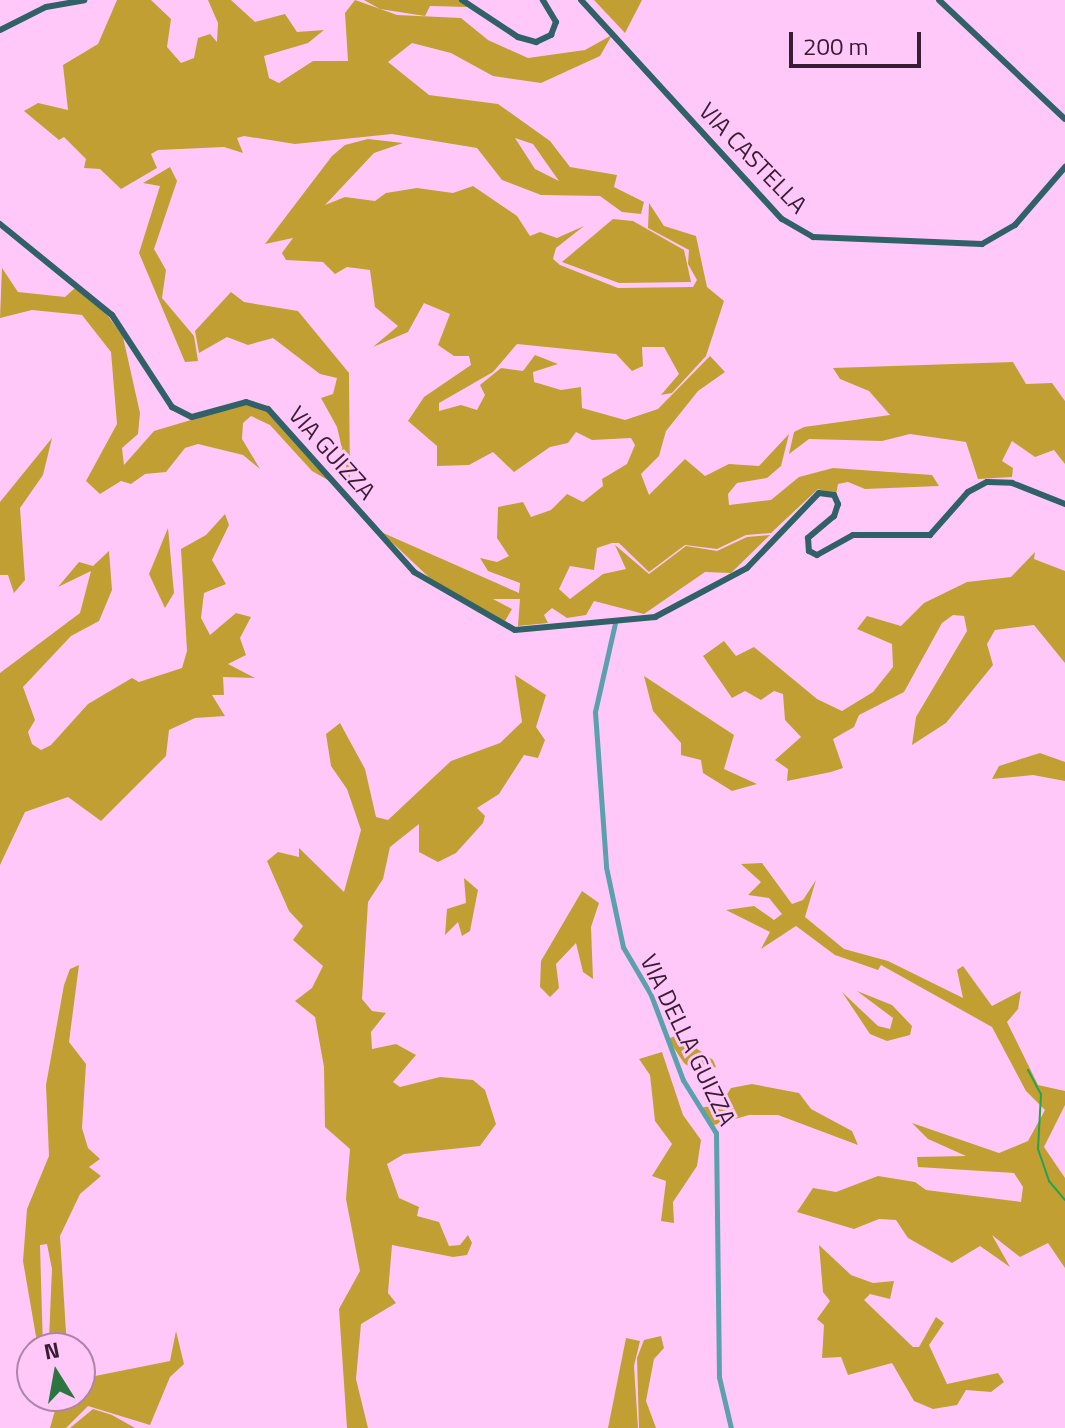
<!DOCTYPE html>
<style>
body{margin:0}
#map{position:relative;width:1065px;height:1428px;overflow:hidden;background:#ffc8f9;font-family:"Titillium Web",sans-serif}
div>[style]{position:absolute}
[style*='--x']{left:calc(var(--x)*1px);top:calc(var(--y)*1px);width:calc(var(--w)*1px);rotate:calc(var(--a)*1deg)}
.forest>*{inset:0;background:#c29f33}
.stream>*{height:2px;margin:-1px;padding:0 1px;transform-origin:1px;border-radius:1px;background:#25a351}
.minor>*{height:5px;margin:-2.5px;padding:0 2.5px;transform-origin:2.5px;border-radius:2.5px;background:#5ba0ac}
.major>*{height:6px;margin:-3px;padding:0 3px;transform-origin:3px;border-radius:3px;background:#306169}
span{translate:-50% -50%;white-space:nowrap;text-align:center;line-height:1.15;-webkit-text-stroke:6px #ffc8f9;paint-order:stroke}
.street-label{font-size:24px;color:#371d34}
.north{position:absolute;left:16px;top:1332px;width:80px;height:80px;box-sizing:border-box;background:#ffc8f9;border:2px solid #af84aa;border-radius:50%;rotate:349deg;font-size:22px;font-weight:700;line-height:32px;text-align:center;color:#371d34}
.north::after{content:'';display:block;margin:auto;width:28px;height:36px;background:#2c7440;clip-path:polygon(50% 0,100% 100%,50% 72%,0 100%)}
.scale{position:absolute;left:789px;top:32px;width:132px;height:36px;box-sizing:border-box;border:4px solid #371d34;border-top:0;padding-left:10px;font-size:24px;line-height:28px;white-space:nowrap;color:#371d34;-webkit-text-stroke:6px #ffc8f9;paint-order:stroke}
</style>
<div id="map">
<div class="forest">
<i style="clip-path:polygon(evenodd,117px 0,151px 0,171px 19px,167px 47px,181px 63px,194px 58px,198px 38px,210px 34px,217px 42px,218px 23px,208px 0,231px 0,255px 22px,285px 14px,297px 32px,324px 30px,308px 43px,264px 56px,269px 78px,279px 83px,313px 61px,348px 61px,345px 13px,355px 0,397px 15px,461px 18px,488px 40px,528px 58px,585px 50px,612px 35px,600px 56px,541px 83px,493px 76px,451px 53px,412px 43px,388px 62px,429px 95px,498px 104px,550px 141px,570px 167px,617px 175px,614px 187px,644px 202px,641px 214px,622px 212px,600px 196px,541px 195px,502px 180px,477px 148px,392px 134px,295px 144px,244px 136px,237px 138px,243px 153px,224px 147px,158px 150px,151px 154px,157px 168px,121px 189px,100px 169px,84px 168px,86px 159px,64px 137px,59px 140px,24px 111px,38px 103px,68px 110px,63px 65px,98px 44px,117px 0,515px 138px,533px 144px,559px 181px,535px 169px,515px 138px)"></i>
<i style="clip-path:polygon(364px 0,459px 0,469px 7px,430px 6px,425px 16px,380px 9px)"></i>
<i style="clip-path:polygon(594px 0,642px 0,625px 33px)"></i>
<i style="clip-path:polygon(368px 139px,403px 143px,374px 153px,325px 205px,345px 197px,375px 201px,386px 193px,417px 188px,453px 193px,473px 186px,517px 216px,530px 236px,540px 232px,557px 238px,584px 226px,556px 248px,553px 259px,560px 265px,618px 288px,693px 287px,697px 280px,688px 264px,689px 250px,648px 228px,649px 203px,664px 226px,696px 236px,707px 287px,724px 301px,706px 356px,672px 393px,661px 395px,679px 374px,664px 347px,642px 347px,643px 366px,632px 371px,616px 354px,517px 344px,493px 372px,439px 403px,439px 411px,461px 405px,477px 410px,485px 395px,480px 385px,501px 368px,523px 371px,535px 355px,558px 364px,533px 372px,534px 382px,561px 390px,581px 387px,582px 408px,625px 420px,658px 409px,710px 356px,725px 372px,698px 391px,666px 431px,659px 456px,641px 474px,649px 495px,685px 459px,705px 476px,729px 464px,759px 466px,789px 434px,781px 466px,767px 478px,737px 483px,728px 494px,729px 505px,771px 500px,799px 477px,833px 468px,932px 475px,939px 486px,865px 489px,848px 482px,838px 484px,836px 495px,818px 489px,771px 533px,746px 535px,717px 549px,685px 545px,649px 572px,619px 543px,612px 543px,597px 548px,594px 570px,570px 566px,559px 589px,570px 599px,603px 574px,626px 569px,615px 545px,649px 574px,686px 546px,717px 551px,747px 537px,770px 535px,731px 573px,705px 572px,644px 614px,594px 601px,586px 615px,567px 618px,552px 608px,544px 615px,548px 623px,518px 626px,520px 599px,493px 599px,512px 609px,505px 621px,434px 582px,381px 532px,519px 593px,520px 583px,488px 571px,480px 558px,497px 562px,509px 556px,497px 538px,498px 507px,523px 502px,531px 517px,551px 510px,567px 494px,583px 502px,603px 486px,602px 479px,627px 464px,635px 445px,631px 438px,592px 440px,576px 432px,568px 443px,550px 447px,514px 472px,493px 452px,469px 465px,437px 466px,437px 446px,408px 421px,424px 397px,471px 365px,469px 356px,454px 356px,438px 345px,450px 314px,424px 303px,408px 332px,373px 347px,398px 326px,375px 307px,370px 270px,347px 267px,335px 274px,323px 262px,286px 260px,282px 253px,293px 238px,265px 244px,332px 156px,345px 145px)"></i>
<i style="clip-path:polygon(170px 167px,177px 181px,154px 249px,166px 270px,162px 298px,194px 336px,198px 361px,185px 362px,139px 253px,160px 186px,143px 183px)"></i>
<i style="clip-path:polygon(613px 219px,633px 221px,684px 250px,691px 282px,619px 283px,562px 262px)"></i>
<i style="clip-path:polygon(2px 268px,18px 292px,65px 297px,75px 288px,101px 306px,123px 337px,140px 413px,138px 434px,122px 448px,124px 465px,154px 431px,248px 403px,265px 410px,333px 483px,312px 471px,270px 425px,251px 416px,243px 423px,242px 439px,260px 469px,243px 455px,198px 444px,185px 448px,166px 472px,145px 474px,131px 484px,121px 481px,100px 494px,86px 481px,117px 424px,111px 352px,82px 315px,32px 310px,0 318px)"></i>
<i style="clip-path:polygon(231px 292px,244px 302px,298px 311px,349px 373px,350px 483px,337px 427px,321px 398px,333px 394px,337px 378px,320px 374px,273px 338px,248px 345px,227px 337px,199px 353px,195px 331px)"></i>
<i style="clip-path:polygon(1013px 362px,1026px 384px,1052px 383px,1065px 401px,1065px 464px,1054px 450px,1035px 457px,1012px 441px,1002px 461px,1013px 468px,1012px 477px,978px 479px,966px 442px,910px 434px,882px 441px,809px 439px,789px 454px,794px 432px,804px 427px,890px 415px,869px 391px,840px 379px,833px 368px)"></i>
<i style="clip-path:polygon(52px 438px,43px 475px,20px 508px,25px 580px,14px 593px,8px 575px,0 575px,0 502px)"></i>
<i style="clip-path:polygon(225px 514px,229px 525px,212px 560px,226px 584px,204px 593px,201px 618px,210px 635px,236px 613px,251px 617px,240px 638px,246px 655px,228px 664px,255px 678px,223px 677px,224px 695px,212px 695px,225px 716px,195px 718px,169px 730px,166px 756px,101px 821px,68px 797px,25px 812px,0 865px,0 673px,80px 613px,91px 571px,58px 587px,79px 562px,93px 566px,109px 551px,112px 590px,99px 621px,71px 636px,23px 687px,35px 720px,28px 732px,32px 744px,41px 750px,51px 745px,88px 704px,132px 678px,139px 682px,182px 668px,187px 651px,181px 549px,206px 535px)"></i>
<i style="clip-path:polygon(168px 528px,174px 593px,165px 608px,149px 574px)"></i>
<i style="clip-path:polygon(1035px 552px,1034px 559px,1065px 571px,1065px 663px,1034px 625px,995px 630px,987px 644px,993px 665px,946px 723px,912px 745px,916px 717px,967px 631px,964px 616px,953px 615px,942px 623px,904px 692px,859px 715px,854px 727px,833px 739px,843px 768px,831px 772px,787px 781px,788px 769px,775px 760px,801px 737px,785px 720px,783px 694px,774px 691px,761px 700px,745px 691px,732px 698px,703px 656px,724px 641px,736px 656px,754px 647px,817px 699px,842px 711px,873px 692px,893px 667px,892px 644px,857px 629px,867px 616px,901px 626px,924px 603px,967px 582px,1011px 577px)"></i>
<i style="clip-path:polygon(515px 675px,546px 695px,536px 727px,545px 740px,538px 758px,524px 755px,499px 794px,477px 808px,485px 816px,483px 823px,456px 853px,438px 862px,419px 852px,419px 824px,390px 847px,383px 879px,368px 902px,362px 999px,372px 1011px,386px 1013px,371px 1032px,372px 1049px,396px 1044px,416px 1055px,393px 1082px,400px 1087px,440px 1077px,473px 1080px,485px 1090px,496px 1124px,480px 1146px,404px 1154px,387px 1164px,399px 1198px,419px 1207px,417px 1216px,439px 1222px,449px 1246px,460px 1245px,468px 1235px,472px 1243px,467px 1255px,453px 1257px,392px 1245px,388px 1293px,396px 1303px,361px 1324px,356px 1379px,368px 1428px,347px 1428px,339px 1309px,360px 1271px,346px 1199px,350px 1149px,325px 1127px,324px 1067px,315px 1017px,295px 1001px,312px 988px,323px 966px,293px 940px,303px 926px,289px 911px,267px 861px,278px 852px,299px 857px,299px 848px,344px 892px,361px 830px,347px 789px,331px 766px,326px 734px,340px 723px,365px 769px,376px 817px,388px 820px,451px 761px,500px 743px,522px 722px)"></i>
<i style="clip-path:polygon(644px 676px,734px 735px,724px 769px,757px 784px,732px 791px,703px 773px,701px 760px,681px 755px,681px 743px,653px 711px)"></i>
<i style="clip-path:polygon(1040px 753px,1065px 762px,1065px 781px,1033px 775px,992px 779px,999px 766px)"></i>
<i style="clip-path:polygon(762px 863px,792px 904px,803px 900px,816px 880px,805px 917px,844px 949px,888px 961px,963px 998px,957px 970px,963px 966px,992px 1006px,1021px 991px,1018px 1009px,1007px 1022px,1038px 1085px,1065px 1091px,1065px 1105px,1044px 1147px,1065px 1178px,1065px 1268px,1048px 1243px,1020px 1257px,992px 1235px,1010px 1267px,980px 1246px,952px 1263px,908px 1238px,896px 1220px,879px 1219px,854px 1229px,797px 1212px,813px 1188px,836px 1192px,878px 1176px,915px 1182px,926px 1190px,1021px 1202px,1023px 1187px,1014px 1173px,918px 1167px,917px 1157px,966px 1156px,928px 1139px,912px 1123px,999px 1153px,1028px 1141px,1045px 1110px,1026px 1091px,992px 1027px,881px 965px,878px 970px,835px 955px,796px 926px,761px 949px,770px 932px,726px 910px,754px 906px,774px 920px,782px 914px,769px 898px,748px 895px,761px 882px,741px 864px)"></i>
<i style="clip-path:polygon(464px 878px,478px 890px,470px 931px,462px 936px,458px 922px,445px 935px,447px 909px,466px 903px)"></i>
<i style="clip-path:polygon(582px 891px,599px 903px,591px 927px,593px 979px,583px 972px,576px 943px,556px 964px,559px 988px,550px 997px,540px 987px,541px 961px)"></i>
<i style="clip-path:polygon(79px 965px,69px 1042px,86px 1064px,82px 1128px,88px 1148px,100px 1159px,89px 1167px,101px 1176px,80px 1194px,60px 1236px,67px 1348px,53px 1348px,49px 1339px,52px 1269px,47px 1244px,40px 1245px,43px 1348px,38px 1348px,23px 1261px,27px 1209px,49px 1156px,46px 1085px,64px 985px,70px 969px)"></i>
<i style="clip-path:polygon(857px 991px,892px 1005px,912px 1026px,910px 1035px,887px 1041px,870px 1034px,842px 992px,878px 1026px,890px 1029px,893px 1018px)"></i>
<i style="clip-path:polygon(677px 1035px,713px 1060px,716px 1067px,697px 1072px,684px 1063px,668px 1039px)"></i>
<i style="clip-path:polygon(662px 1052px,683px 1115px,701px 1140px,697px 1166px,673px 1202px,674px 1223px,661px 1221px,666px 1181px,652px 1176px,672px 1144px,655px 1121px,650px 1075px,639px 1059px)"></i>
<i style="clip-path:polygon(752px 1084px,799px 1093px,811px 1109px,852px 1131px,858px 1145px,778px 1115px,749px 1115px,714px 1125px,700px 1108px,721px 1104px,731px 1088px)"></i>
<i style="clip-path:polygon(819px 1245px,851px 1275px,873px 1283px,894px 1281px,890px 1299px,870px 1294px,864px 1300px,913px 1347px,919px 1347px,936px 1317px,944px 1323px,929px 1345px,947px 1384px,998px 1373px,1004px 1382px,991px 1392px,966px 1390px,957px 1405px,933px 1409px,914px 1401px,892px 1363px,848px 1375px,841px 1357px,822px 1358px,824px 1325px,817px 1319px,830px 1301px,823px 1292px)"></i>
<i style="clip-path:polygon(176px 1331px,184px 1364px,170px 1377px,150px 1425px,88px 1406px,66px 1428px,50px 1428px,59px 1396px,80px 1396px,80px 1379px,170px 1361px)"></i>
<i style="clip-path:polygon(661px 1336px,664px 1348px,654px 1359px,646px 1401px,656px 1428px,639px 1428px,637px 1358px,644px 1340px)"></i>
<i style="clip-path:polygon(626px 1338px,640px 1341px,634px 1366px,638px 1428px,608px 1428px)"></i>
<i style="clip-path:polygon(93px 1409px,112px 1415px,135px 1428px,70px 1428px)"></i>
</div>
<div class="stream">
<i style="--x:1028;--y:1070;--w:27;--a:62"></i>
<i style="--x:1041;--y:1094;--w:55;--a:93.1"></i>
<i style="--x:1038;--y:1149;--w:34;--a:71"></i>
<i style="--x:1049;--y:1181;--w:25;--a:50"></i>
</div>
<div class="minor">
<i style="--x:615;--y:623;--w:91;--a:102.7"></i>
<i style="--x:595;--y:712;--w:155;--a:85.9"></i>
<i style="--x:606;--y:867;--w:82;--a:78"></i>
<i style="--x:623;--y:947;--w:56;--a:59.7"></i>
<i style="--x:651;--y:995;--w:91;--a:69.4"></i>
<i style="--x:683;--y:1080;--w:62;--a:58.1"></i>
<i style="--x:716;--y:1133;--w:244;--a:89.3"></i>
<i style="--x:719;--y:1377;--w:52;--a:76.8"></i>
</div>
<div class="major">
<i style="--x:462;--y:0;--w:67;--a:33.5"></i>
<i style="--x:518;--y:37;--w:19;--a:16"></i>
<i style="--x:536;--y:42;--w:17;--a:-25"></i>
<i style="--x:551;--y:35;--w:14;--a:-69"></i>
<i style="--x:556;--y:22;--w:26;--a:-121"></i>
<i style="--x:581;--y:0;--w:297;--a:47.5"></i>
<i style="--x:782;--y:219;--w:36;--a:30"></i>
<i style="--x:813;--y:237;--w:169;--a:2.4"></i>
<i style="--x:982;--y:244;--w:38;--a:-30"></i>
<i style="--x:1015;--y:225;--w:77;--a:-49.2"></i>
<i style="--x:939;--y:0;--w:173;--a:43.4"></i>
<i style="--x:0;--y:30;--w:51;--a:-26.6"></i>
<i style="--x:46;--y:7;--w:39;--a:-10"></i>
<i style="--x:0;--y:224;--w:144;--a:39.1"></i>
<i style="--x:112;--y:315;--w:110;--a:56.9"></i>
<i style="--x:172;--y:407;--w:22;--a:27"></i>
<i style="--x:192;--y:417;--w:56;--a:-15.5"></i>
<i style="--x:246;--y:402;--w:23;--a:18"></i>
<i style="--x:268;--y:409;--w:219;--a:48.1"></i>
<i style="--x:414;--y:572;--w:116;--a:29.9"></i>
<i style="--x:515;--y:630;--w:141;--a:-5.3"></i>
<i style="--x:655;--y:617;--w:104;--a:-28"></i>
<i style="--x:747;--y:568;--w:104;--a:-46.2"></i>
<i style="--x:819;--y:493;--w:15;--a:8"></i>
<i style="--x:834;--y:495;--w:10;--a:66"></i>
<i style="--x:838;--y:504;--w:13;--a:108"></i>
<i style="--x:834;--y:516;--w:34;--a:140"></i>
<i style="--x:808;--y:538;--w:13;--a:86"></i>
<i style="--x:809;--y:551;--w:9;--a:27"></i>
<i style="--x:817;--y:555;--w:41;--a:-29.1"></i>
<i style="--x:853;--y:535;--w:77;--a:0"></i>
<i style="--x:930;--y:535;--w:57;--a:-48.5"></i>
<i style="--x:968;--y:492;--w:21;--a:-28"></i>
<i style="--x:987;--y:482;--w:25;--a:2"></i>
<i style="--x:1012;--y:483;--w:57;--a:21.6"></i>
</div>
<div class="street-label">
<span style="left:753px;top:158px;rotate:46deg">VIA CASTELLA</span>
<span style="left:332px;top:453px;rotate:48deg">VIA GUIZZA</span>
<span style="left:688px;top:1040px;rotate:64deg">VIA DELLA GUIZZA</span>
</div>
<div class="north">N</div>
<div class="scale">200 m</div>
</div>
